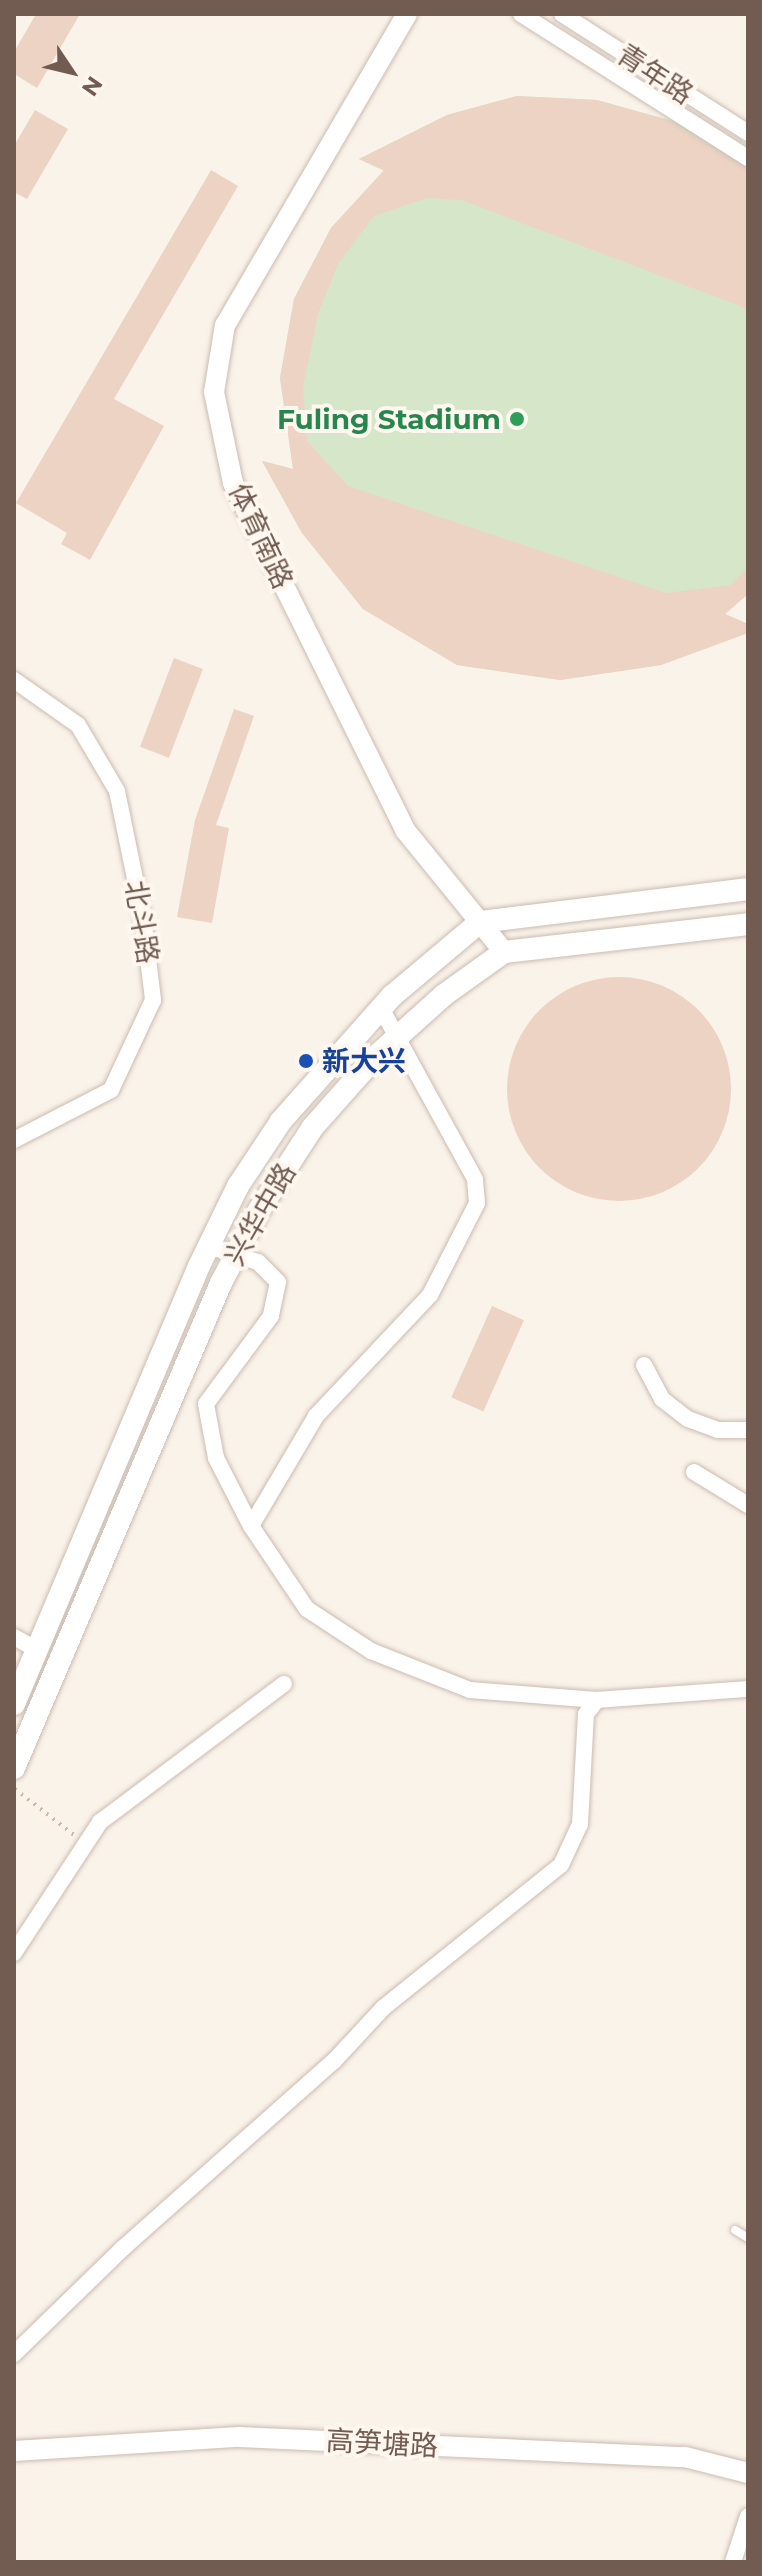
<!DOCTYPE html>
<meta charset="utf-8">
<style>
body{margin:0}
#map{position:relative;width:762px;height:2576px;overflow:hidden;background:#faf3ea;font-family:Montserrat,"Noto Sans SC",sans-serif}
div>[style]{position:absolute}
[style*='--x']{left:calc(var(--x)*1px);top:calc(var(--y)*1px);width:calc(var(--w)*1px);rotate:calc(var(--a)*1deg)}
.green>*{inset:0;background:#d6e6c9}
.building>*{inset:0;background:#ecd3c4;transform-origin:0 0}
.round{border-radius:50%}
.path>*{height:4px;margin-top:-2px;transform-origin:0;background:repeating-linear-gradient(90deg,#d1b6a7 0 2px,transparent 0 8px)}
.roads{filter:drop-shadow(0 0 2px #cbbbb0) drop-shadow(0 0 2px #cbbbb0)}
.service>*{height:8px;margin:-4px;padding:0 4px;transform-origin:4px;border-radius:4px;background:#fff}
.minor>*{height:16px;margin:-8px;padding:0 8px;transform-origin:8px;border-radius:8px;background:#fff}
.tertiary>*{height:20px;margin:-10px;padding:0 10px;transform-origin:10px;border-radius:10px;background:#fff}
.secondary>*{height:22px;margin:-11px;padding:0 11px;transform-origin:11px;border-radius:11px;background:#fff}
.dots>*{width:22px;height:22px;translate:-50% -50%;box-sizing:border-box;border:4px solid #fdf7f0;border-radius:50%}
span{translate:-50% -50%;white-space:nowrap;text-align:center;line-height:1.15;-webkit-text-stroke:8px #fdf7f0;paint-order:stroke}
.street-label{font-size:28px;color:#725b50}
.leisure-label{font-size:28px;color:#27864d;font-weight:700}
.right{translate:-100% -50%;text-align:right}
.transit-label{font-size:28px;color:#164399;font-weight:700}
.left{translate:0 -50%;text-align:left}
.frame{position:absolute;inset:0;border:16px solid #725b50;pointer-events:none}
.north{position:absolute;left:32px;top:32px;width:80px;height:80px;-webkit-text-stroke:6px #fdf7f0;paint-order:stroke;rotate:125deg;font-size:22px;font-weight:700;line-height:32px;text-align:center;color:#725b50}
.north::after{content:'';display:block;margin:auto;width:28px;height:36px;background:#725b50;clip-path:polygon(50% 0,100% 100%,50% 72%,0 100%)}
</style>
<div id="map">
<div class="green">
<i style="clip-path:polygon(517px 96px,597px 100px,684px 124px,748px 167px,748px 594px,725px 614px,748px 624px,748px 633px,661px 665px,560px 680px,457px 665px,363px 609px,302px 533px,262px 461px,293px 469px,280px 378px,294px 299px,331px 228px,384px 171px,359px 159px,447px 115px)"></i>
</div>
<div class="building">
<i style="clip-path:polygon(36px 14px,80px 14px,37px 88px,14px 74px,14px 52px)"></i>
<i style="clip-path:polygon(516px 96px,597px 100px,667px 120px,748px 169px,748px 309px,461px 200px,427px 198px,374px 216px,338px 264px,318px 314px,303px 387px,307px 441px,348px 486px,666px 593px,731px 585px,748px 567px,748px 594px,725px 614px,748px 624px,748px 633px,661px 665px,560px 680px,457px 665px,363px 609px,302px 533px,262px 461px,293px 469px,280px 378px,294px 299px,331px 228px,384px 170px,359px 159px,447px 115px)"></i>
<i style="clip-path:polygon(35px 110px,68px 129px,27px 199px,14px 192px,14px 146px)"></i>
<i style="clip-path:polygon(211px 170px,238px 186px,114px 399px,164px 426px,90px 560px,61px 544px,67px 533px,16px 503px)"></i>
<i style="left:174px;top:658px;width:31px;height:95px;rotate:21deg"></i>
<i style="clip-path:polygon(234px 709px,254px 716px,216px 825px,229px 828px,212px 923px,177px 917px,195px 820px)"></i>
<i class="round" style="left:507px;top:977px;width:224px;height:224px"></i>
<i style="left:492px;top:1306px;width:35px;height:100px;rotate:24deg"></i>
</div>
<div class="path">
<i style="--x:15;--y:1789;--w:75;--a:37.9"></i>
</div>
<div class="roads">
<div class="service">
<i style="--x:735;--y:2230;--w:15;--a:32"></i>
</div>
<div class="minor">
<i style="--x:521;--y:14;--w:269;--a:32.4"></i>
<i style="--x:562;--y:14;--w:221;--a:32.6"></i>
<i style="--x:14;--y:680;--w:78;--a:35.1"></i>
<i style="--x:78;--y:725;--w:77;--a:59.4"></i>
<i style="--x:117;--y:791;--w:130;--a:78.4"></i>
<i style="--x:143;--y:918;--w:83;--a:83"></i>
<i style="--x:153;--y:1000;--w:99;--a:115"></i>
<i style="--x:111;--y:1090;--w:109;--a:152.7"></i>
<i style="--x:208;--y:1246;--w:52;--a:17.7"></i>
<i style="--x:258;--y:1262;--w:28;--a:45"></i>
<i style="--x:278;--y:1282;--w:35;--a:102"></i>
<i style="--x:271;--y:1316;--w:109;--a:126.5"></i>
<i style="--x:206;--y:1404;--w:55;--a:79.5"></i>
<i style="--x:216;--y:1458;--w:76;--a:62.8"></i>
<i style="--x:251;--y:1526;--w:100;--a:56"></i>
<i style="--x:307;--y:1609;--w:77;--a:33.3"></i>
<i style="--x:371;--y:1651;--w:106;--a:21.5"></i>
<i style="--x:470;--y:1690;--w:127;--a:4.5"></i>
<i style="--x:644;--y:1365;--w:38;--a:62"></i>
<i style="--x:662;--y:1399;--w:33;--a:38"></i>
<i style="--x:688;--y:1419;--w:32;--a:20"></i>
<i style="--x:718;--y:1430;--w:30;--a:0"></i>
<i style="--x:694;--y:1472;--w:63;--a:31.4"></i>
<i style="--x:251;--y:1526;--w:128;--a:-59.4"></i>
<i style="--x:316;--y:1416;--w:166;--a:-46.7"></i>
<i style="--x:430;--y:1295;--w:103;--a:-62.9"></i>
<i style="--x:477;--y:1203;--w:24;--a:-95"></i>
<i style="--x:475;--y:1179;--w:195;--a:-118.8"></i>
<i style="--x:14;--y:1637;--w:26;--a:29"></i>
<i style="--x:14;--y:1953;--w:157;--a:-56.7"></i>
<i style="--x:100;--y:1822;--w:230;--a:-36.9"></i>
<i style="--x:14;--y:2354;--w:151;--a:-44.2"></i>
<i style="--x:122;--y:2249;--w:283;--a:-41.6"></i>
<i style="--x:334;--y:2061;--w:72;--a:-47.2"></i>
<i style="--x:383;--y:2008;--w:228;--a:-38.8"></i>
<i style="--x:561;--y:1865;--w:45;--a:-65.1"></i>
<i style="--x:580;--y:1824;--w:110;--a:-86.9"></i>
<i style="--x:586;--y:1714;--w:18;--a:-52"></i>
<i style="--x:597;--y:1700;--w:151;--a:-4.2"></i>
<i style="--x:733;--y:2562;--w:48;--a:-71.9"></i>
</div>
<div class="tertiary">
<i style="--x:407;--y:14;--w:360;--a:120.3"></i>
<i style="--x:225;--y:325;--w:68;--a:99.3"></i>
<i style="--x:214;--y:392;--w:93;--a:78.2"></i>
<i style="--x:233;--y:483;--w:387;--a:63.6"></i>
<i style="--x:405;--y:830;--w:157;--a:50.9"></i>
<i style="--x:14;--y:2451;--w:225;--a:-3.6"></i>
<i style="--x:239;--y:2437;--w:446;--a:2.6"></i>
<i style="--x:685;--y:2457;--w:65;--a:14.3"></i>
</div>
<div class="secondary">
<i style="--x:14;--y:1704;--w:475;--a:-67.1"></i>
<i style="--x:199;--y:1266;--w:89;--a:-64"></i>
<i style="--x:238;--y:1186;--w:78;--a:-56.5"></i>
<i style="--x:281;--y:1121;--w:167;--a:-48.4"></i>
<i style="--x:392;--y:996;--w:115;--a:-40.1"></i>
<i style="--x:480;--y:922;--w:270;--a:-7"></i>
<i style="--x:14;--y:1768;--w:527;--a:-66.89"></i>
<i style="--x:221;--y:1283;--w:82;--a:-62.5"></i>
<i style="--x:259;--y:1210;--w:99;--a:-57"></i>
<i style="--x:313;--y:1127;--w:92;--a:-48.5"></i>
<i style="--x:374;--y:1058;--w:94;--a:-42"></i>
<i style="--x:444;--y:995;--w:74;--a:-35.6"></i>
<i style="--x:504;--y:952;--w:246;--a:-6.5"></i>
</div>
</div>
<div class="dots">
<i style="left:517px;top:419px;background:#2e9e5b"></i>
<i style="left:306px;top:1061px;background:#1a4fb4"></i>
</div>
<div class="street-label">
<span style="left:655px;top:74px;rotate:33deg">青年路</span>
<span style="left:261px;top:536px;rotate:65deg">体育南路</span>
<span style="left:142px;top:922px;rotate:81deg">北斗路</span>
<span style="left:260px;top:1214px;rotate:-60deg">兴华中路</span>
<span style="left:382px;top:2443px;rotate:3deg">高笋塘路</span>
</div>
<div class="leisure-label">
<span class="right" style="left:501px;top:419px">Fuling Stadium</span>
</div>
<div class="transit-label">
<span class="left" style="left:322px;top:1061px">新大兴</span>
</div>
<div class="frame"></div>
<div class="north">N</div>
</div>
